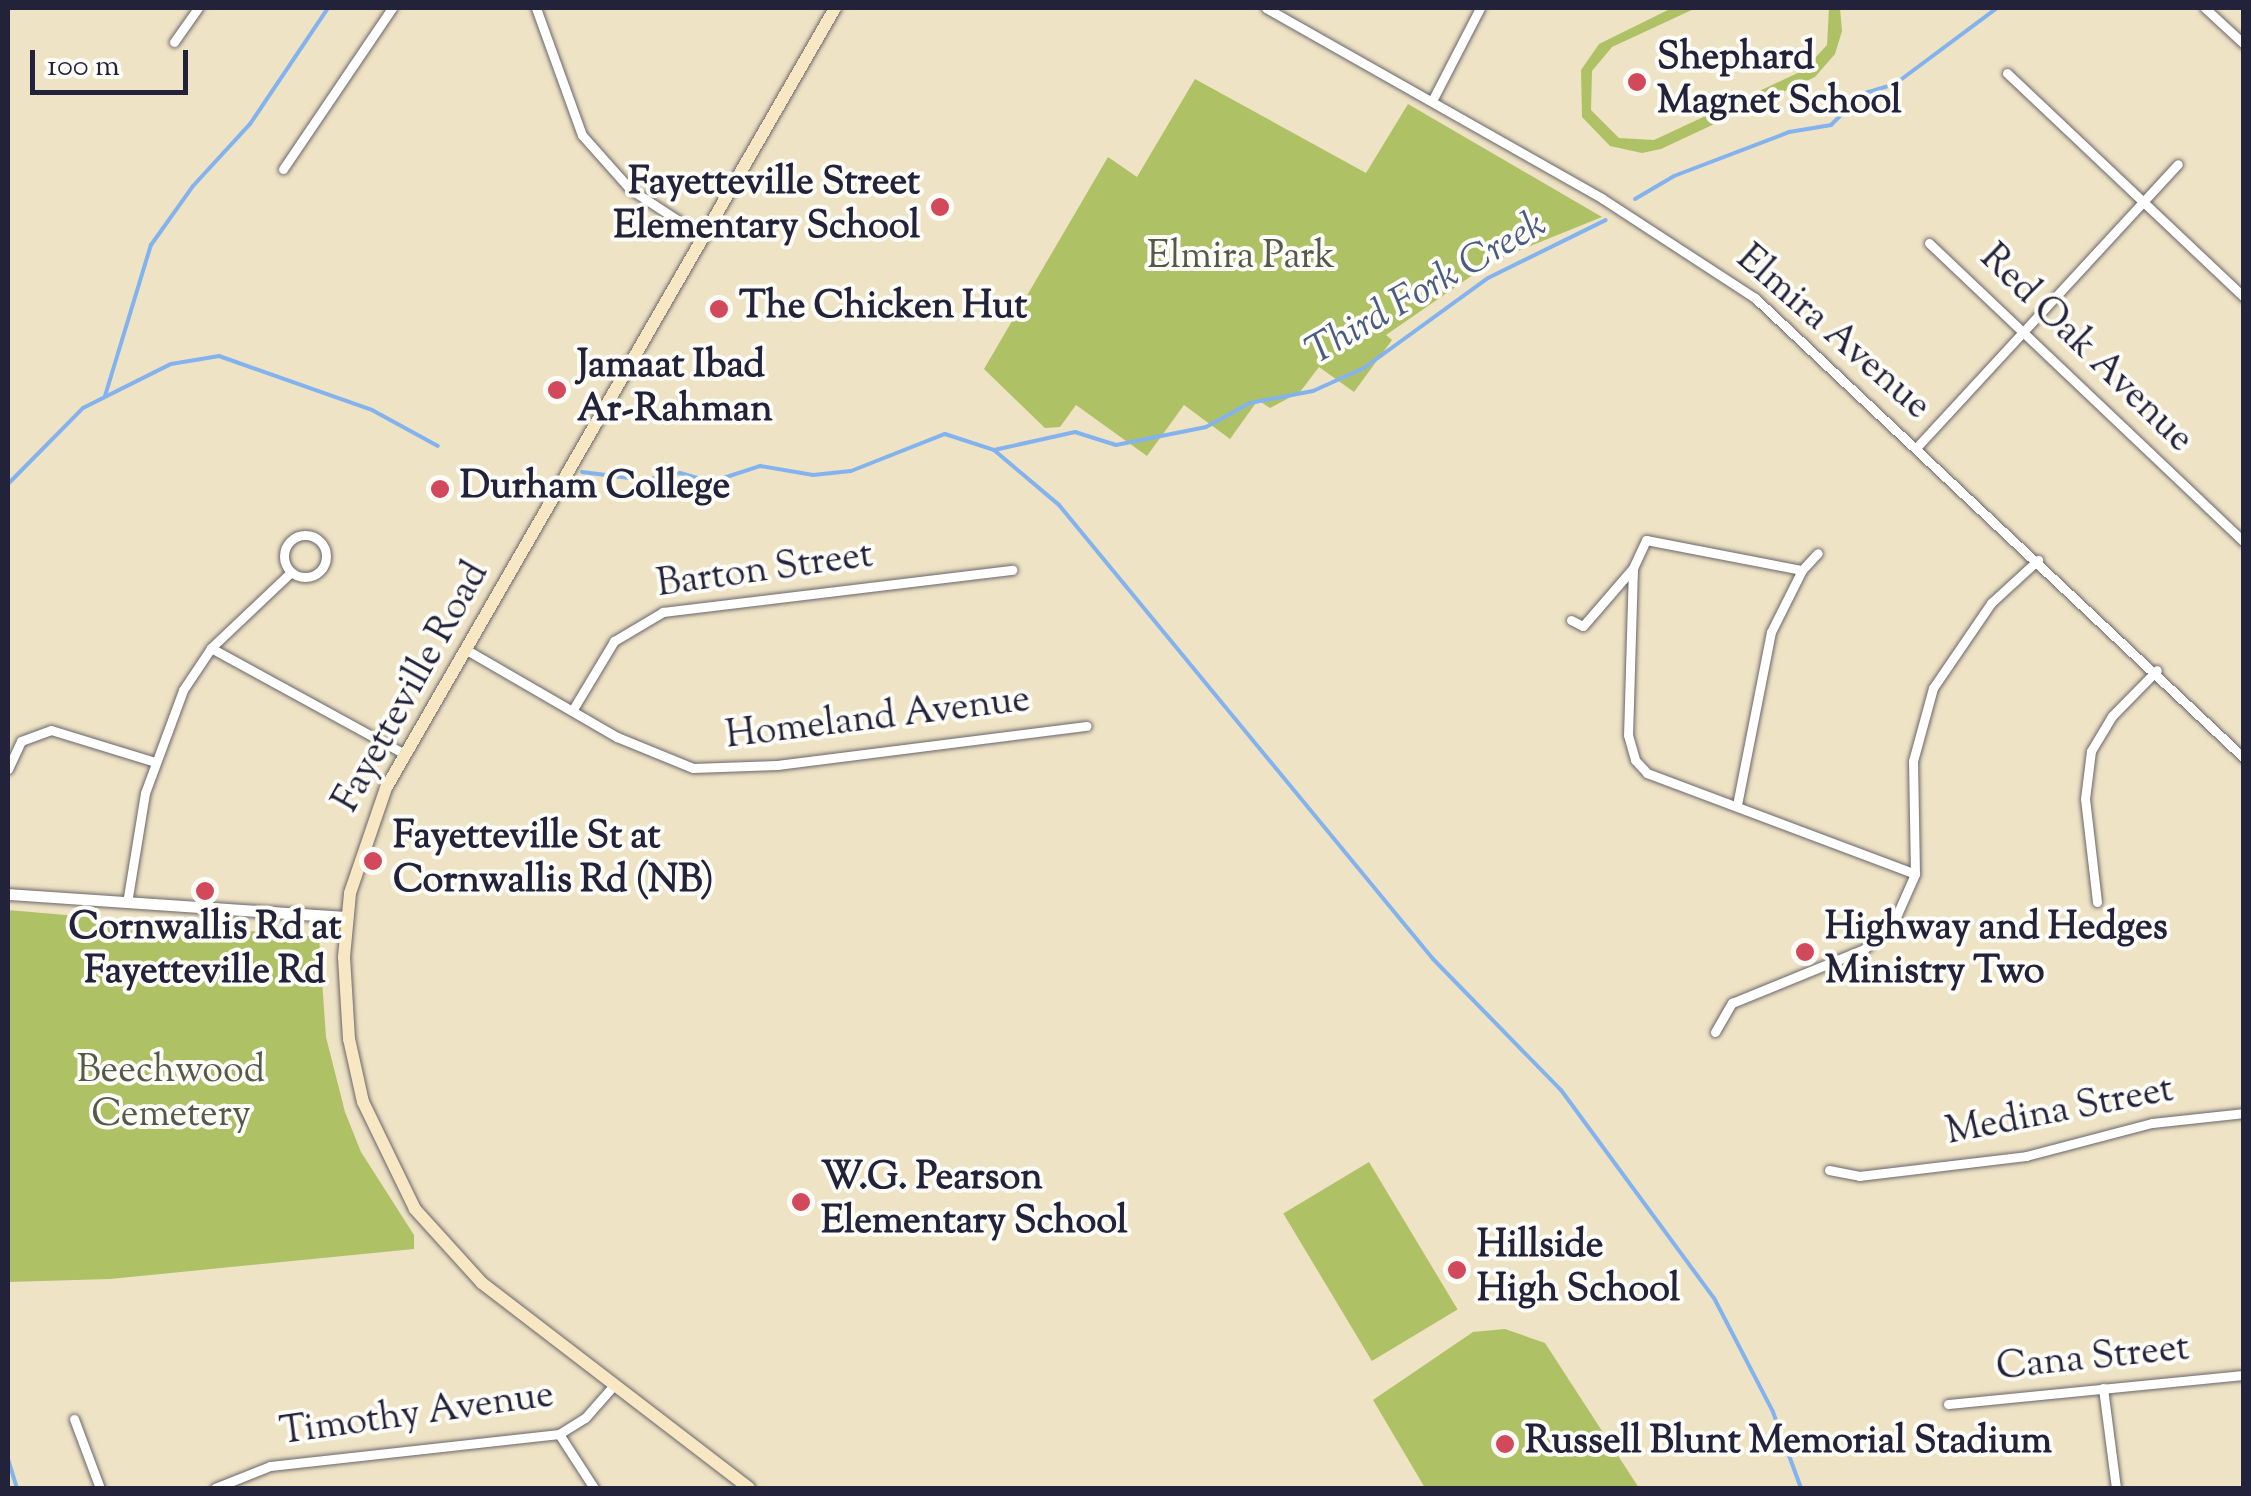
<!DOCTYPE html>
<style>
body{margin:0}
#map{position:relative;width:2251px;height:1496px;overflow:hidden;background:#efe3c5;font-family:"Sorts Mill Goudy",serif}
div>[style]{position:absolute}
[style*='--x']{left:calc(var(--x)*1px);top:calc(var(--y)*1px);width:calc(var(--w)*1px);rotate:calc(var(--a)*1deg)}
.green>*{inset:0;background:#afc165;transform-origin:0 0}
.stream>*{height:4px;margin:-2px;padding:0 2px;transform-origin:2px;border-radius:2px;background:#83b3ee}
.roads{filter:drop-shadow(0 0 2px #6a666b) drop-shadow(0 0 2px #6a666b)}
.minor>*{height:9px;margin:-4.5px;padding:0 4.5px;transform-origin:4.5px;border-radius:4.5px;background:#fff}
.minor>.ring{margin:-4.5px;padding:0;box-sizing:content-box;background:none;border:9px solid #fff;border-radius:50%}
.tertiary>*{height:11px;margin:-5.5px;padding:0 5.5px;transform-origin:5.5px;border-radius:5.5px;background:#fff}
.secondary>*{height:12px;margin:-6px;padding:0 6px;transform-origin:6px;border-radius:6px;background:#f7e8c3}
.dots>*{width:28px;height:28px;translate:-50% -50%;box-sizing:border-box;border:5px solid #fdfcf7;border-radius:50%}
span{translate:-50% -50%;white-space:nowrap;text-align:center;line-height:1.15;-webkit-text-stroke:8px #fdfcf7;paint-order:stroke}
.poi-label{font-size:38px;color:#22223b;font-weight:700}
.left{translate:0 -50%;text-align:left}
.right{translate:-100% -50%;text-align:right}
.park-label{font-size:38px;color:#535a4a}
.street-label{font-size:38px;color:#22223b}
.water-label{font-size:40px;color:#495c83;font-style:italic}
.frame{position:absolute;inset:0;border:10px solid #22223b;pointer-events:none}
.scale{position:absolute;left:30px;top:50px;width:158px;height:45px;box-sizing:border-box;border:5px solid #22223b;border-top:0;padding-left:12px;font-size:30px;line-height:35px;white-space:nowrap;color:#22223b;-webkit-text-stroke:8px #fdfcf7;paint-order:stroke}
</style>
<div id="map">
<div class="green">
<i style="clip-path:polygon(1672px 8px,1696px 8px,1612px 47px,1592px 71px,1591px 110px,1619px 138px,1654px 140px,1804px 70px,1827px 45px,1829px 8px,1840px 8px,1842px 31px,1835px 54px,1815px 77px,1661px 149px,1642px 153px,1610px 146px,1582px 117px,1581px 70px,1599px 44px)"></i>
<i style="clip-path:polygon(1195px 79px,1366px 173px,1408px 104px,1602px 217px,1493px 261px,1386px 335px,1392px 340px,1354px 392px,1319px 367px,1300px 392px,1270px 408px,1258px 400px,1230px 439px,1184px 405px,1147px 456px,1076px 405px,1060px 427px,1045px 428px,984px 369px,1108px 157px,1137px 177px)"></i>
<i style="clip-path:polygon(8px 910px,319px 937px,326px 1037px,345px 1112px,361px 1152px,414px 1235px,414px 1249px,110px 1279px,8px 1282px)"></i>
<i style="left:1369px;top:1162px;width:172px;height:100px;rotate:59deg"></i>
<i style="clip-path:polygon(1505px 1329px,1545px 1343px,1639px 1488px,1425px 1488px,1373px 1400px,1473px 1332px)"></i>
</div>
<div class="stream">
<i style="--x:1635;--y:199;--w:45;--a:-30.5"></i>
<i style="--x:1674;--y:176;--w:123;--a:-20.9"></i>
<i style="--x:1789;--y:132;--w:43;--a:-9.5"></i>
<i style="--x:1831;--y:125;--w:44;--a:-45"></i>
<i style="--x:1862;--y:94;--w:34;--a:-17"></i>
<i style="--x:1895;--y:84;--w:127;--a:-36.7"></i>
<i style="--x:105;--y:396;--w:158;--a:-73.1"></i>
<i style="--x:151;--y:245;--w:72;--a:-54.6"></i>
<i style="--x:193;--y:186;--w:84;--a:-47.4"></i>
<i style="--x:250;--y:124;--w:140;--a:-56.1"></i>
<i style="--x:994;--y:450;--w:85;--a:40.2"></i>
<i style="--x:1059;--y:505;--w:588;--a:50.52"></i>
<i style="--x:1433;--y:959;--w:183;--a:45.7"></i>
<i style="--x:1561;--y:1090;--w:258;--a:53.7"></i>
<i style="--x:1714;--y:1298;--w:128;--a:62.6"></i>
<i style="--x:1773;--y:1412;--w:81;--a:69.8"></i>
<i style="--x:582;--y:472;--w:64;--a:7.2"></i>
<i style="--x:645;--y:480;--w:36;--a:-11"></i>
<i style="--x:680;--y:473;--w:32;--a:16"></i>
<i style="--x:711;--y:482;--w:52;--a:-18.1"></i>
<i style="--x:760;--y:466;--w:54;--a:9.6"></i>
<i style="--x:813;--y:475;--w:38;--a:-6"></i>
<i style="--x:851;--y:471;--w:101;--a:-21.5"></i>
<i style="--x:945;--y:434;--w:52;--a:18.1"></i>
<i style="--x:994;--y:450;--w:83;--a:-12.5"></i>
<i style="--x:1075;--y:432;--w:43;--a:17.6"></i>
<i style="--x:1116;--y:445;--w:92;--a:-11.3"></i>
<i style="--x:1206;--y:427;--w:50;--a:-28.6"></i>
<i style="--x:1250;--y:403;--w:64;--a:-10.8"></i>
<i style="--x:1313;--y:391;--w:56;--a:-24.3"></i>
<i style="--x:1364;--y:368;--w:153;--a:-36"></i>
<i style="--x:1488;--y:278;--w:131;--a:-26.2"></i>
<i style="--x:8;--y:484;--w:107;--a:-45.4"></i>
<i style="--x:83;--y:408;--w:98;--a:-26.6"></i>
<i style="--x:171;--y:364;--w:49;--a:-9.5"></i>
<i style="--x:219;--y:356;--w:162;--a:19.4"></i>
<i style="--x:372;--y:410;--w:75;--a:28.6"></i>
<i style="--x:8;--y:1459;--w:30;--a:73"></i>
</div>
<div class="roads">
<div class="minor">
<i style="--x:536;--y:8;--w:135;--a:70.1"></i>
<i style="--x:582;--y:135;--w:72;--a:48.4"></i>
<i style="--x:630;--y:189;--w:86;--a:33.1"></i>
<i style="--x:1266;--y:8;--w:387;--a:29.5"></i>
<i style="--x:1603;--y:199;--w:181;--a:33.1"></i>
<i style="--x:1755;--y:298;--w:671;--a:43.25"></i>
<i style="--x:2205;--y:8;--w:53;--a:42.7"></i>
<i style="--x:174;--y:42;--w:42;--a:-54.8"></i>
<i style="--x:2007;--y:73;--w:326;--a:43.4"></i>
<i style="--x:1432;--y:101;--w:105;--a:-62.7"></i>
<i style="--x:283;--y:169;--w:194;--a:-55.9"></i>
<i style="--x:1929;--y:243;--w:434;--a:43.5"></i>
<i style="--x:1916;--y:448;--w:386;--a:-47.3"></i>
<i class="ring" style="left:284px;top:535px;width:33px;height:33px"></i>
<i style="--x:1633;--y:568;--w:31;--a:-65"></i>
<i style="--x:1646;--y:540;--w:159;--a:10.9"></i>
<i style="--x:1571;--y:620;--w:13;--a:27"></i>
<i style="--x:1583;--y:626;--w:77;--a:-49.2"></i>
<i style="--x:1633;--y:568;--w:167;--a:91.7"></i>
<i style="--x:1628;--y:735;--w:26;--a:74"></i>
<i style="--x:1635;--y:760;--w:18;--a:47"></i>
<i style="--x:1647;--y:773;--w:286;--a:20.6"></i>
<i style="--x:211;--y:648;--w:221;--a:28.7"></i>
<i style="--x:465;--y:649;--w:176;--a:30.1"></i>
<i style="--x:617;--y:737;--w:82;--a:22.2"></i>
<i style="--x:693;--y:768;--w:84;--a:-2"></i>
<i style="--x:777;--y:765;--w:312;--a:-7.2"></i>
<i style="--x:572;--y:711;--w:82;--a:-59"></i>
<i style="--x:614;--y:641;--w:57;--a:-30.6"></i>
<i style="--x:663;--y:612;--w:352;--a:-6.9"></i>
<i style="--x:8;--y:769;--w:31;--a:-65"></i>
<i style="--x:21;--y:741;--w:32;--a:-20"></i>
<i style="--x:51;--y:730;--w:109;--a:17.1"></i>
<i style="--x:1737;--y:805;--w:176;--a:-78.9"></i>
<i style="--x:1771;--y:632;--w:69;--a:-63.4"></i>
<i style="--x:1802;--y:570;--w:23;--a:-47"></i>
<i style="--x:2097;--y:902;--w:104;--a:-96.6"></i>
<i style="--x:2085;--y:799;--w:48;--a:-82.9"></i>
<i style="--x:2091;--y:751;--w:41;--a:-59"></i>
<i style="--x:2112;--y:716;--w:64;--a:-45.6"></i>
<i style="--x:127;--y:903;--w:111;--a:-80.7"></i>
<i style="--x:145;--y:793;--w:110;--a:-69.7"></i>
<i style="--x:183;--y:690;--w:50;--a:-56.3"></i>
<i style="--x:211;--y:648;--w:110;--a:-43.5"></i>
<i style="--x:1715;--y:1032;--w:34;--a:-60"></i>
<i style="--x:1732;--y:1003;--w:143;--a:-22.2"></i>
<i style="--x:1864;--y:949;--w:36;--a:-39"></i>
<i style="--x:1892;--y:926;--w:57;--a:-66.1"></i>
<i style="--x:1915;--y:874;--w:113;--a:-91"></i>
<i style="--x:1913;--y:761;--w:76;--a:-74.7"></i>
<i style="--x:1933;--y:688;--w:103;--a:-55.7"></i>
<i style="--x:1991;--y:603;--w:64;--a:-42.5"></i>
<i style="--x:1829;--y:1170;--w:31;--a:11"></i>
<i style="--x:1859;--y:1176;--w:168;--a:-6.8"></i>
<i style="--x:2026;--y:1156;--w:130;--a:-14.7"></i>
<i style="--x:2152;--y:1123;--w:93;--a:-6.2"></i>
<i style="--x:2103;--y:1388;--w:101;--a:82.6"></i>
<i style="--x:1948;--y:1404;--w:297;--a:-5.6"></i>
<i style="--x:74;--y:1419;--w:74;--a:69.4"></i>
<i style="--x:559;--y:1434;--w:64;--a:57.1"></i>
<i style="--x:215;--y:1488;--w:59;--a:-21.8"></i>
<i style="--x:270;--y:1466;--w:291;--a:-6.3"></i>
<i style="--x:559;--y:1434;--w:31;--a:-32"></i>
<i style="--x:585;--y:1418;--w:44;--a:-48.7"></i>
</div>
<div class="tertiary">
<i style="--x:8;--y:894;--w:340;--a:3.9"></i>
</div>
<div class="secondary">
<i style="--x:749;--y:1488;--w:337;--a:-142.5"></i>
<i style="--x:482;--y:1283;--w:100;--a:-132.2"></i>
<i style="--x:415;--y:1209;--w:119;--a:-115.9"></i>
<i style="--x:363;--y:1102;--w:65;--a:-102.5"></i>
<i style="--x:349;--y:1039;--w:82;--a:-93.5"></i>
<i style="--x:344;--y:957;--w:64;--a:-84.6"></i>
<i style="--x:350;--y:893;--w:111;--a:-71.1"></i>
<i style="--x:386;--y:788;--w:900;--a:-60.07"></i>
</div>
</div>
<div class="dots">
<i style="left:1637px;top:82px;background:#d1495b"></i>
<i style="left:940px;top:207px;background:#d1495b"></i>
<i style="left:719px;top:309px;background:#d1495b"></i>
<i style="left:557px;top:390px;background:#d1495b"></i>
<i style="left:440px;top:489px;background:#d1495b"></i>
<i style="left:373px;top:861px;background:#d1495b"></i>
<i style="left:205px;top:891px;background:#d1495b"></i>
<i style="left:1805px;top:952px;background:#d1495b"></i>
<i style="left:801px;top:1202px;background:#d1495b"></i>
<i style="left:1457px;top:1270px;background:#d1495b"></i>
<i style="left:1505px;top:1444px;background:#d1495b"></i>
</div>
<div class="poi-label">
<span class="left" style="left:1657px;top:82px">Shephard<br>Magnet School</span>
<span class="right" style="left:920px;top:207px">Fayetteville Street<br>Elementary School</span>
<span class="left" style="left:739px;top:309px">The Chicken Hut</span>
<span class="left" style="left:577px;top:390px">Jamaat Ibad<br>Ar-Rahman</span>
<span class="left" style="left:460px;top:489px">Durham College</span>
<span class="left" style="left:393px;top:861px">Fayetteville St at<br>Cornwallis Rd (NB)</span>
<span style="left:205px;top:952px">Cornwallis Rd at<br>Fayetteville Rd</span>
<span class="left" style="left:1825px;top:952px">Highway and Hedges<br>Ministry Two</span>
<span class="left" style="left:821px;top:1202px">W.G. Pearson<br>Elementary School</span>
<span class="left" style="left:1477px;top:1270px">Hillside<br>High School</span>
<span class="left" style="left:1525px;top:1444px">Russell Blunt Memorial Stadium</span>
</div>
<div class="park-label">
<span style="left:1241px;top:259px">Elmira Park</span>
<span style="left:171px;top:1095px">Beechwood<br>Cemetery</span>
</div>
<div class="street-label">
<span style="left:1832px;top:334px;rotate:41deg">Elmira Avenue</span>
<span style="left:2085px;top:350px;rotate:44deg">Red Oak Avenue</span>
<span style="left:765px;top:572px;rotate:-8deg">Barton Street</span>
<span style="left:413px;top:688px;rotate:-61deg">Fayetteville Road</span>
<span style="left:878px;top:720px;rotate:-7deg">Homeland Avenue</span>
<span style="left:2060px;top:1113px;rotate:-11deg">Medina Street</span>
<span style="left:2093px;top:1360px;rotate:-6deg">Cana Street</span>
<span style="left:417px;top:1416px;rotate:-8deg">Timothy Avenue</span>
</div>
<div class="water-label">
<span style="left:1427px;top:290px;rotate:-30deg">Third Fork Creek</span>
</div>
<div class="frame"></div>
<div class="scale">100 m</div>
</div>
